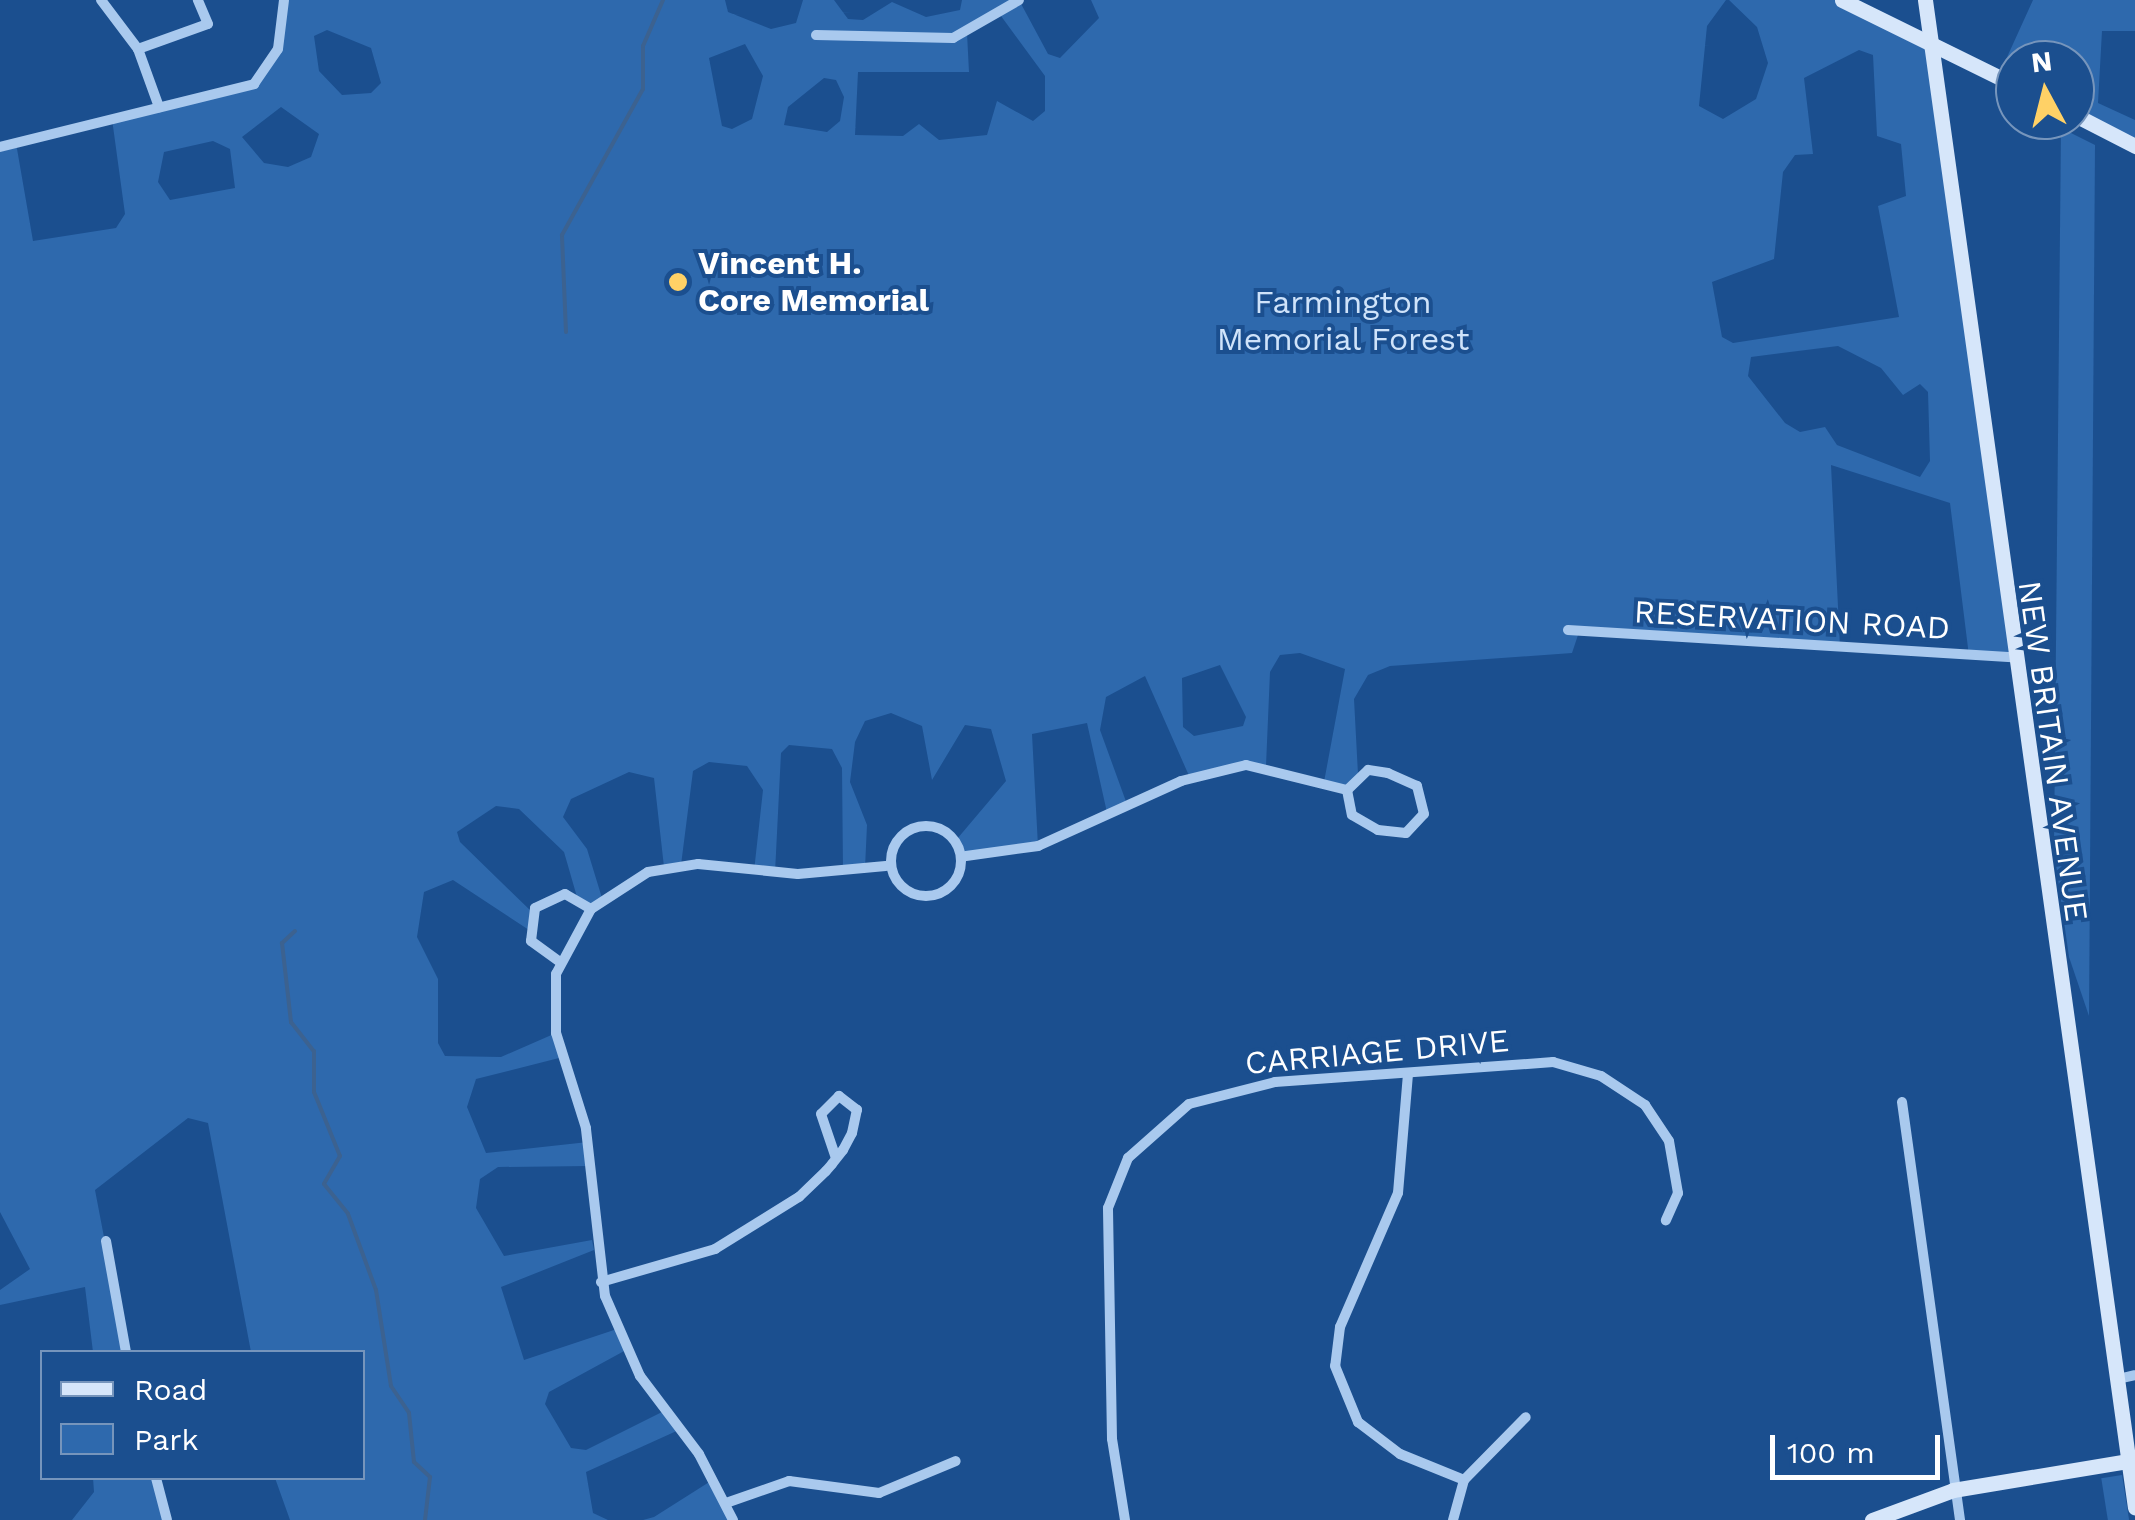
<!DOCTYPE html>
<style>
body{margin:0}
#map{position:relative;width:2135px;height:1520px;overflow:hidden;background:#1b4f8f;font-family:"Work Sans",sans-serif}
div>[style]{position:absolute}
[style*='--x']{left:calc(var(--x)*1px);top:calc(var(--y)*1px);width:calc(var(--w)*1px);rotate:calc(var(--a)*1deg)}
.green>*{inset:0;background:#2e69ad;transform-origin:0 0}
.stream>*{height:4px;margin:-2px;padding:0 2px;transform-origin:2px;border-radius:2px;background:#3c6290}
.street>*{height:10px;margin:-5px;padding:0 5px;transform-origin:5px;border-radius:5px;background:#a9c9ee}
.street>.ring{margin:-5px;padding:0;box-sizing:content-box;background:none;border:10px solid #a9c9ee;border-radius:50%}
.secondary>*{height:15px;margin:-7.5px;padding:0 7.5px;transform-origin:7.5px;border-radius:7.5px;background:#d6e6fa}
.dots>*{width:28px;height:28px;translate:-50% -50%;box-sizing:border-box;border:5px solid #1b4f8f;border-radius:50%}
span{translate:-50% -50%;white-space:nowrap;text-align:center;line-height:1.15;-webkit-text-stroke:8px #1b4f8f;paint-order:stroke}
.poi-label{font-size:32px;color:#fff;font-weight:700}
.left{translate:0 -50%;text-align:left}
.park-label{font-size:32px;color:#cfe3fa}
.street-label{font-size:32px;color:#fff}
.legend{position:absolute;left:40px;top:1350px;width:325px;height:130px;box-sizing:border-box;background:#1b4f8f;border:2px solid #7695bc;margin:0;padding:12px 18px;list-style:none;font-size:30px;color:#fff}
.legend li{display:flex;align-items:center;gap:20px;height:50px}
.legend b{width:50px;border:2px solid #7695bc}
.north{position:absolute;left:1995px;top:40px;width:100px;height:100px;box-sizing:border-box;background:#1b4f8f;border:2px solid #7695bc;border-radius:50%;rotate:353deg;font-size:28px;font-weight:700;line-height:40px;text-align:center;color:#fff}
.north::after{content:'';display:block;margin:auto;width:35px;height:45px;background:#ffd166;clip-path:polygon(50% 0,100% 100%,50% 72%,0 100%)}
.scale{position:absolute;left:1770px;top:1435px;width:170px;height:45px;box-sizing:border-box;border:5px solid #fff;border-top:0;padding-left:12px;font-size:30px;line-height:35px;white-space:nowrap;color:#fff;-webkit-text-stroke:8px #1b4f8f;paint-order:stroke}
</style>
<div id="map">
<div class="green">
<i style="clip-path:polygon(evenodd,284px 0,725px 0,728px 12px,771px 29px,796px 23px,803px 0,834px 0,848px 19px,863px 20px,892px 2px,926px 17px,960px 10px,962px 0,1019px 0,1048px 54px,1060px 58px,1099px 18px,1091px 0,1726px 0,1707px 26px,1699px 106px,1723px 119px,1756px 99px,1768px 63px,1757px 27px,1729px 0,1840px 0,1930px 43px,2012px 657px,1969px 656px,1950px 503px,1831px 465px,1840px 647px,1579px 632px,1572px 653px,1390px 666px,1368px 675px,1354px 699px,1358px 774px,1347px 790px,1324px 782px,1345px 669px,1300px 653px,1280px 655px,1270px 672px,1266px 766px,1190px 778px,1145px 676px,1106px 697px,1100px 730px,1128px 807px,1108px 817px,1087px 723px,1032px 734px,1038px 846px,966px 856px,957px 839px,1006px 781px,991px 729px,965px 725px,932px 780px,922px 726px,891px 713px,865px 721px,855px 742px,850px 782px,867px 825px,865px 868px,843px 871px,842px 768px,832px 749px,789px 745px,781px 753px,775px 873px,754px 871px,763px 790px,747px 766px,709px 762px,693px 771px,681px 865px,664px 867px,654px 778px,629px 772px,571px 799px,563px 817px,587px 849px,602px 898px,591px 909px,577px 897px,564px 852px,519px 809px,496px 806px,457px 832px,460px 842px,533px 913px,529px 930px,453px 880px,424px 892px,417px 937px,438px 979px,438px 1043px,445px 1056px,501px 1057px,556px 1033px,563px 1057px,476px 1079px,467px 1107px,486px 1153px,588px 1142px,589px 1166px,498px 1167px,480px 1179px,476px 1208px,504px 1256px,592px 1240px,594px 1250px,501px 1287px,524px 1360px,617px 1329px,626px 1350px,549px 1392px,545px 1404px,571px 1448px,586px 1450px,666px 1410px,681px 1429px,586px 1472px,593px 1513px,608px 1520px,290px 1520px,275px 1478px,362px 1478px,362px 1352px,251px 1352px,208px 1123px,188px 1118px,95px 1190px,126px 1352px,93px 1352px,85px 1287px,0 1305px,0 1290px,30px 1269px,0 1212px,0 147px,16px 143px,33px 241px,116px 228px,125px 214px,112px 119px,254px 84px,278px 49px,284px 0,1001px 16px,1045px 76px,1045px 111px,1033px 121px,997px 101px,987px 135px,939px 140px,919px 124px,903px 136px,855px 135px,858px 72px,969px 72px,967px 33px,1001px 16px,284px 0,327px 30px,371px 48px,381px 83px,371px 93px,342px 95px,319px 71px,314px 36px,327px 30px,284px 0,745px 44px,763px 76px,752px 119px,732px 129px,722px 126px,709px 58px,745px 44px,284px 0,1859px 50px,1873px 55px,1877px 136px,1901px 144px,1906px 196px,1878px 206px,1899px 317px,1733px 343px,1722px 337px,1712px 282px,1774px 259px,1783px 172px,1795px 155px,1813px 154px,1804px 78px,1859px 50px,284px 0,824px 78px,836px 80px,844px 97px,840px 121px,827px 132px,784px 125px,788px 107px,824px 78px,284px 0,281px 107px,319px 134px,311px 157px,288px 167px,264px 163px,242px 137px,281px 107px,284px 0,213px 141px,230px 149px,235px 188px,170px 200px,158px 182px,164px 152px,213px 141px,284px 0,1838px 346px,1881px 368px,1903px 395px,1920px 384px,1928px 392px,1930px 461px,1920px 477px,1837px 445px,1825px 427px,1800px 432px,1785px 423px,1748px 376px,1751px 357px,1838px 346px,284px 0,1220px 665px,1246px 717px,1243px 726px,1194px 736px,1183px 727px,1182px 678px,1220px 665px)"></i>
<i style="clip-path:polygon(2033px 0,2135px 0,2135px 31px,2102px 31px,2098px 103px,2135px 120px,2135px 146px,2075px 115px,2075px 60px,2015px 60px,2015px 85px,1998px 77px)"></i>
<i style="clip-path:polygon(2061px 128px,2095px 145px,2089px 1016px,2069px 957px,2054px 850px)"></i>
<i style="left:2122px;top:1475px;width:46px;height:21px;rotate:81deg"></i>
<i style="clip-path:polygon(93px 1478px,156px 1478px,167px 1520px,72px 1520px,94px 1492px)"></i>
<i style="clip-path:polygon(714px 1479px,733px 1520px,643px 1520px,654px 1517px)"></i>
</div>
<div class="stream">
<i style="--x:566;--y:332;--w:97;--a:-92.4"></i>
<i style="--x:562;--y:235;--w:167;--a:-61"></i>
<i style="--x:643;--y:89;--w:43;--a:-90"></i>
<i style="--x:643;--y:46;--w:50;--a:-66.5"></i>
<i style="--x:295;--y:931;--w:18;--a:137"></i>
<i style="--x:282;--y:943;--w:80;--a:83.5"></i>
<i style="--x:291;--y:1022;--w:37;--a:52"></i>
<i style="--x:314;--y:1051;--w:41;--a:90"></i>
<i style="--x:314;--y:1092;--w:69;--a:67.9"></i>
<i style="--x:340;--y:1156;--w:32;--a:120"></i>
<i style="--x:324;--y:1184;--w:38;--a:51"></i>
<i style="--x:348;--y:1214;--w:81;--a:69.8"></i>
<i style="--x:376;--y:1290;--w:97;--a:81.1"></i>
<i style="--x:391;--y:1386;--w:32;--a:56"></i>
<i style="--x:409;--y:1413;--w:49;--a:84.2"></i>
<i style="--x:414;--y:1462;--w:22;--a:43"></i>
<i style="--x:430;--y:1477;--w:43;--a:96.6"></i>
</div>
<div class="street">
<i style="--x:101;--y:0;--w:61;--a:52.9"></i>
<i style="--x:138;--y:49;--w:62;--a:70.1"></i>
<i style="--x:816;--y:35;--w:137;--a:1.3"></i>
<i style="--x:953;--y:38;--w:76;--a:-29.9"></i>
<i style="--x:138;--y:49;--w:74;--a:-19.7"></i>
<i style="--x:208;--y:24;--w:26;--a:-113"></i>
<i style="--x:0;--y:147;--w:262;--a:-13.9"></i>
<i style="--x:254;--y:84;--w:42;--a:-55.6"></i>
<i style="--x:278;--y:49;--w:49;--a:-83"></i>
<i style="--x:1568;--y:630;--w:445;--a:3.5"></i>
<i class="ring" style="left:891px;top:826px;width:60px;height:60px"></i>
<i style="--x:966;--y:856;--w:73;--a:-7.9"></i>
<i style="--x:1038;--y:846;--w:157;--a:-24.4"></i>
<i style="--x:1181;--y:781;--w:67;--a:-13.8"></i>
<i style="--x:1246;--y:765;--w:104;--a:13.9"></i>
<i style="--x:1347;--y:790;--w:25;--a:79"></i>
<i style="--x:1352;--y:815;--w:30;--a:30"></i>
<i style="--x:1378;--y:830;--w:28;--a:6"></i>
<i style="--x:1406;--y:833;--w:26;--a:-47"></i>
<i style="--x:1424;--y:814;--w:29;--a:-104"></i>
<i style="--x:1417;--y:786;--w:32;--a:-156"></i>
<i style="--x:1388;--y:773;--w:20;--a:-171"></i>
<i style="--x:1368;--y:770;--w:29;--a:136"></i>
<i style="--x:560;--y:962;--w:36;--a:-144"></i>
<i style="--x:531;--y:941;--w:33;--a:-83"></i>
<i style="--x:535;--y:908;--w:33;--a:-25"></i>
<i style="--x:565;--y:894;--w:30;--a:30"></i>
<i style="--x:1408;--y:1074;--w:119;--a:94.8"></i>
<i style="--x:1398;--y:1193;--w:146;--a:113.4"></i>
<i style="--x:1340;--y:1327;--w:39;--a:97"></i>
<i style="--x:1335;--y:1366;--w:61;--a:67.7"></i>
<i style="--x:1358;--y:1422;--w:53;--a:37.3"></i>
<i style="--x:1400;--y:1454;--w:69;--a:22.1"></i>
<i style="--x:1902;--y:1102;--w:422;--a:82.1"></i>
<i style="--x:106;--y:1241;--w:113;--a:79.8"></i>
<i style="--x:601;--y:1282;--w:119;--a:-16.1"></i>
<i style="--x:715;--y:1249;--w:99;--a:-31.8"></i>
<i style="--x:799;--y:1197;--w:37;--a:-44"></i>
<i style="--x:826;--y:1171;--w:9;--a:-49"></i>
<i style="--x:832;--y:1164;--w:18;--a:-52"></i>
<i style="--x:843;--y:1150;--w:19;--a:-62"></i>
<i style="--x:852;--y:1133;--w:24;--a:-78"></i>
<i style="--x:857;--y:1110;--w:23;--a:-142"></i>
<i style="--x:839;--y:1096;--w:25;--a:135"></i>
<i style="--x:821;--y:1114;--w:46;--a:71.2"></i>
<i style="--x:2118;--y:1379;--w:17;--a:-13"></i>
<i style="--x:156;--y:1478;--w:43;--a:75.3"></i>
<i style="--x:726;--y:1503;--w:67;--a:-19.2"></i>
<i style="--x:789;--y:1481;--w:91;--a:7.6"></i>
<i style="--x:879;--y:1493;--w:83;--a:-22.6"></i>
<i style="--x:733;--y:1520;--w:74;--a:-117.3"></i>
<i style="--x:699;--y:1454;--w:98;--a:-127.1"></i>
<i style="--x:640;--y:1376;--w:87;--a:-113.6"></i>
<i style="--x:605;--y:1296;--w:169;--a:-96.5"></i>
<i style="--x:586;--y:1128;--w:100;--a:-107.5"></i>
<i style="--x:556;--y:1033;--w:59;--a:-90"></i>
<i style="--x:556;--y:974;--w:74;--a:-61.7"></i>
<i style="--x:591;--y:909;--w:68;--a:-33"></i>
<i style="--x:648;--y:872;--w:51;--a:-9.1"></i>
<i style="--x:698;--y:864;--w:100;--a:5.7"></i>
<i style="--x:798;--y:874;--w:88;--a:-5.2"></i>
<i style="--x:1125;--y:1520;--w:82;--a:-99.1"></i>
<i style="--x:1112;--y:1439;--w:231;--a:-91"></i>
<i style="--x:1108;--y:1208;--w:54;--a:-68.2"></i>
<i style="--x:1128;--y:1158;--w:81;--a:-41.5"></i>
<i style="--x:1189;--y:1104;--w:89;--a:-14.3"></i>
<i style="--x:1275;--y:1082;--w:279;--a:-4.1"></i>
<i style="--x:1553;--y:1062;--w:50;--a:16.3"></i>
<i style="--x:1601;--y:1076;--w:53;--a:33.4"></i>
<i style="--x:1645;--y:1105;--w:43;--a:56.3"></i>
<i style="--x:1669;--y:1141;--w:53;--a:80.2"></i>
<i style="--x:1678;--y:1193;--w:30;--a:114"></i>
<i style="--x:1453;--y:1520;--w:41;--a:-74.6"></i>
<i style="--x:1464;--y:1480;--w:88;--a:-45.5"></i>
</div>
<div class="secondary">
<i style="--x:1842;--y:0;--w:193;--a:26.2"></i>
<i style="--x:1925;--y:0;--w:1522;--a:82.07"></i>
<i style="--x:2075;--y:115;--w:68;--a:27.3"></i>
<i style="--x:1872;--y:1520;--w:86;--a:-20.3"></i>
<i style="--x:1953;--y:1490;--w:184;--a:-9.4"></i>
</div>
<div class="dots">
<i style="left:678px;top:282px;background:#ffd166"></i>
</div>
<div class="poi-label">
<span class="left" style="left:698px;top:282px">Vincent H.<br>Core Memorial</span>
</div>
<div class="park-label">
<span style="left:1343px;top:321px">Farmington<br>Memorial Forest</span>
</div>
<div class="street-label">
<span style="left:1792px;top:620px;rotate:3deg">RESERVATION ROAD</span>
<span style="left:2053px;top:751px;rotate:82deg">NEW BRITAIN AVENUE</span>
<span style="left:1377px;top:1052px;rotate:-5deg">CARRIAGE DRIVE</span>
</div>
<ul class="legend">
<li><b style="height:12px;background:#d6e6fa"></b>Road</li>
<li><b style="height:28px;background:#2e69ad"></b>Park</li>
</ul>
<div class="north">N</div>
<div class="scale">100 m</div>
</div>
